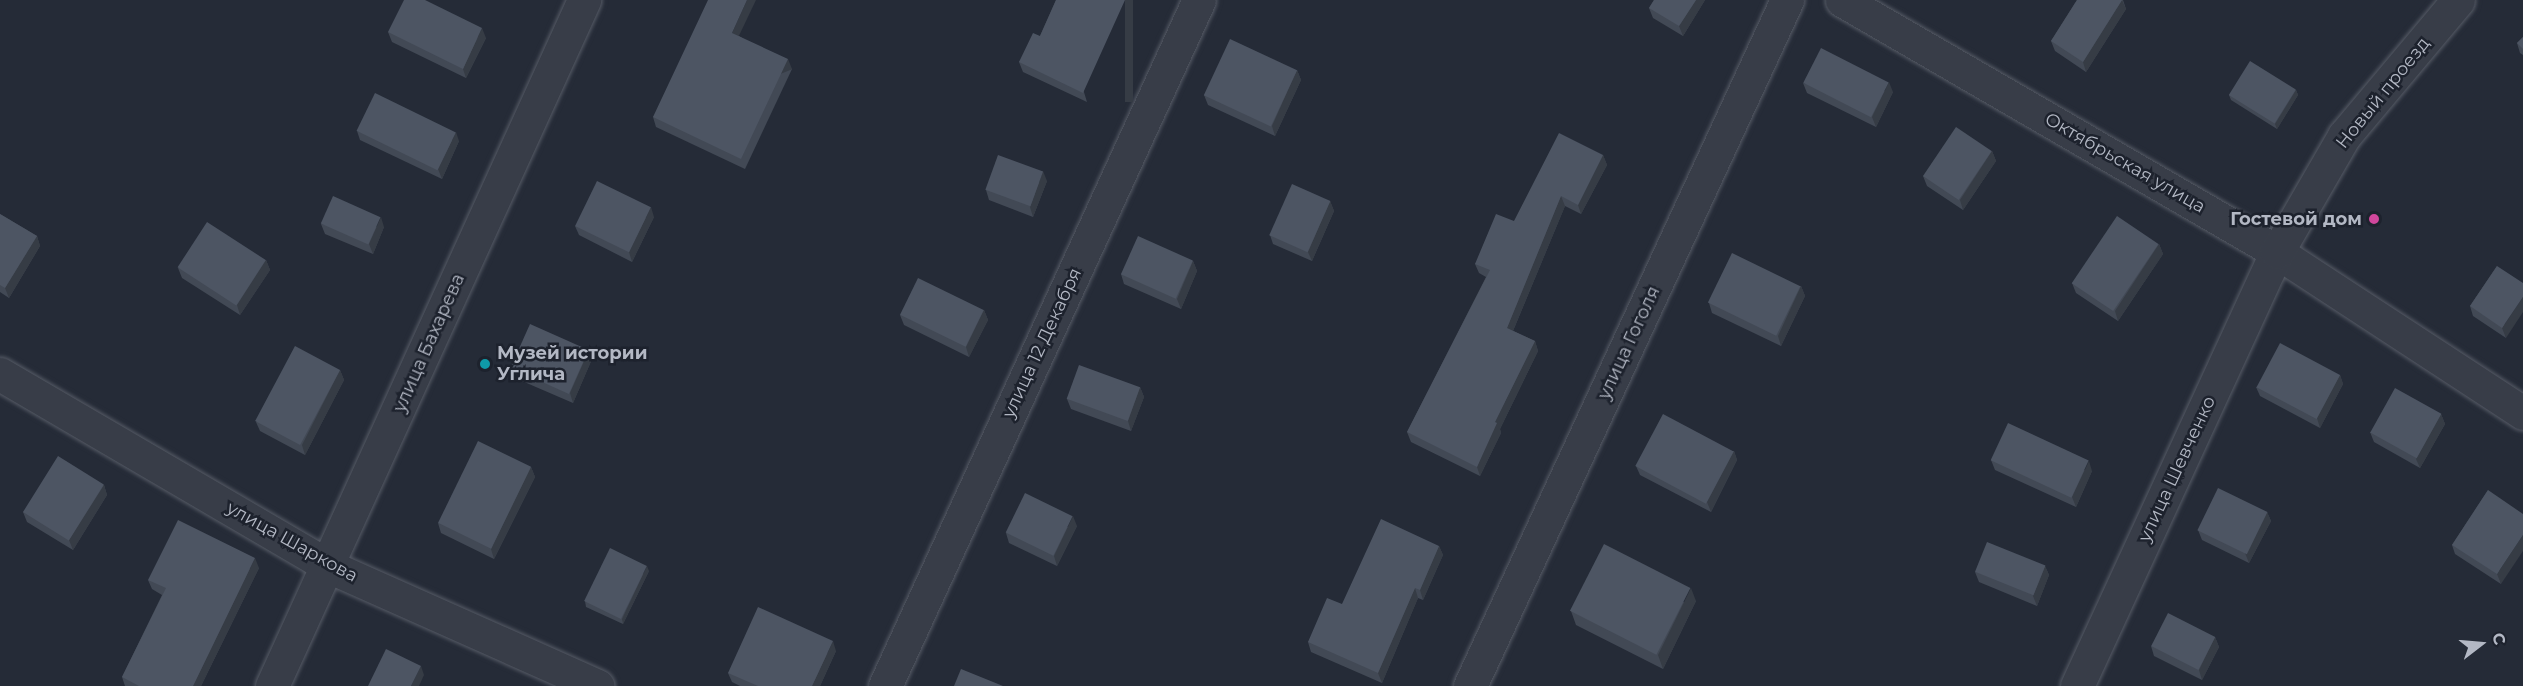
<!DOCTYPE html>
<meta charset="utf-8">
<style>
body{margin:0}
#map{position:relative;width:2523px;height:686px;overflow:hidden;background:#252b37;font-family:Montserrat,sans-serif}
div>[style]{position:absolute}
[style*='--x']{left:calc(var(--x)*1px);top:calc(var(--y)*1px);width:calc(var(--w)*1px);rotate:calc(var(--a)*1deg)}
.roads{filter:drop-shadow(0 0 2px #565b66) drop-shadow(0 0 2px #565b66)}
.minor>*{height:33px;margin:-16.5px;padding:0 16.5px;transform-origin:16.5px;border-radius:16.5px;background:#383d48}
.wall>*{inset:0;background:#424955}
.shaded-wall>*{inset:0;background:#363c45;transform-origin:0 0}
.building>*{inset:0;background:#4d5563;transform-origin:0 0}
.dots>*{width:16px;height:16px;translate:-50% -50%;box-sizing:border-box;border:3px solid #1d222d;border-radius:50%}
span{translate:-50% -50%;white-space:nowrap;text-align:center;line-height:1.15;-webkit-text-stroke:5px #1d222d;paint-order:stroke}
.street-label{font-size:18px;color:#b3b8c4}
.poi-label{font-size:18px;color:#b3b8c4;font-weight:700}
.right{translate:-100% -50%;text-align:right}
.left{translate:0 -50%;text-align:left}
.north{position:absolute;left:2451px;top:614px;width:60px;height:60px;-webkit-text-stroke:4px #1d222d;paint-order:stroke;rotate:74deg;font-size:16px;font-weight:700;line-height:24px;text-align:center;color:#b3b8c4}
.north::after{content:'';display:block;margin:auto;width:21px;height:27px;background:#b3b8c4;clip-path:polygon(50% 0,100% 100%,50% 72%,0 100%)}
</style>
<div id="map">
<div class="roads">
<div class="minor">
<i style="--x:1842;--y:0;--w:503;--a:30.08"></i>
<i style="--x:2277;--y:252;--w:294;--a:33.2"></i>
<i style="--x:0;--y:374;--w:380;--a:30.3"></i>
<i style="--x:328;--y:566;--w:295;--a:24"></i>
<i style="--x:272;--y:686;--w:754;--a:-65.54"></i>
<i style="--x:885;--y:686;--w:754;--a:-65.41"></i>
<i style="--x:1470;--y:686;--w:756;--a:-65.2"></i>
<i style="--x:2077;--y:686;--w:478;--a:-65.3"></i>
<i style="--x:2277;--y:252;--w:134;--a:-60"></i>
<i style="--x:2344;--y:136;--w:177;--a:-50"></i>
</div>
</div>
<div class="wall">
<i style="clip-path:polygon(1056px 0,1087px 102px,1023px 72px,1019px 62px,1040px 36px)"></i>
<i style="clip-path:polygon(1654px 0,1705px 0,1683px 36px,1653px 18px,1649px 8px)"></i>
<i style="clip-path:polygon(2077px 0,2123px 0,2126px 9px,2086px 72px,2055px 51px,2051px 41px)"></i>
<i style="clip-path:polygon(388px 32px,486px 38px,466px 78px,392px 42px)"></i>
<i style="clip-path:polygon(739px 36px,792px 69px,745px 169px,656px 127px,653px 117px)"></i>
<i style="clip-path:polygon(2523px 37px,2523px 55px,2520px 53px,2517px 43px)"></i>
<i style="clip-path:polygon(1297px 70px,1301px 80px,1275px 136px,1208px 105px,1204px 95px)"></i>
<i style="clip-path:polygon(1803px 83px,1893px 92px,1876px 127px,1807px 93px)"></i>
<i style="clip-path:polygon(2296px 90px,2298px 95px,2277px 129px,2231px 100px,2229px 95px)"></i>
<i style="clip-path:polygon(357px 131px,459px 141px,442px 179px,360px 140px)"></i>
<i style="clip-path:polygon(1992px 151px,1996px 161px,1963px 210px,1927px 186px,1923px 176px)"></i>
<i style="clip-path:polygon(1603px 155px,1607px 165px,1581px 214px,1565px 206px,1513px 331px,1535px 341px,1538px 351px,1500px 429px,1501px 433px,1480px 476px,1411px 442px,1407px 432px,1486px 277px,1479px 273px,1475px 264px,1514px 221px)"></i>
<i style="clip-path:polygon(1047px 181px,1033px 217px,989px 200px,986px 190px)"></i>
<i style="clip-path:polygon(1330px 201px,1334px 211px,1312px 261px,1273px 244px,1270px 235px)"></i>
<i style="clip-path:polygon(0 214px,37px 236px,40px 246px,9px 298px,0 292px)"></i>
<i style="clip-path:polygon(654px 217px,632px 262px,579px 235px,575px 226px)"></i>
<i style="clip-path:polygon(321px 224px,384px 227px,373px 254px,325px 234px)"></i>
<i style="clip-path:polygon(2159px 244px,2163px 254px,2118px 321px,2076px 293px,2072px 283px)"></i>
<i style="clip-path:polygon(266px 260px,270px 270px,240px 315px,182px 278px,178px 268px)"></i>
<i style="clip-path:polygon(1193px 261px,1197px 271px,1181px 309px,1124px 284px,1121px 274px)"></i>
<i style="clip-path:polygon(2497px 266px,2506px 338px,2473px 316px,2470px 306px)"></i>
<i style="clip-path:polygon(1801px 286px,1805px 296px,1781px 346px,1712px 313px,1709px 303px)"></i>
<i style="clip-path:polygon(984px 310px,988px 320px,969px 357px,904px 325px,900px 315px)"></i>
<i style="clip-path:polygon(592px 359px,573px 403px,515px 378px,512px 369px)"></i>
<i style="clip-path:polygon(340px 370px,344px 380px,305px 455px,260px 431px,256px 422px)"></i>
<i style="clip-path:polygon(2340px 375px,2343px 384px,2320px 428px,2260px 396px,2256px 387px)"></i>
<i style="clip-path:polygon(1140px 387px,1144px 397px,1131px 431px,1071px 409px,1067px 399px)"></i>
<i style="clip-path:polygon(2441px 414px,2445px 424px,2420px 468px,2374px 442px,2370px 432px)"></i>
<i style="clip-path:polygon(1734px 451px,1737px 460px,1711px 512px,1640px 475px,1636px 466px)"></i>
<i style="clip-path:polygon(1991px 460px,2092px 471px,2076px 507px,1995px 470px)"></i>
<i style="clip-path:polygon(531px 467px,535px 477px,494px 559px,441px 533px,438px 523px)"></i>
<i style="clip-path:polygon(104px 485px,107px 495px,73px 550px,27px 522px,23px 512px)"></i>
<i style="clip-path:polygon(2488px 490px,2501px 584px,2455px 554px,2452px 545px)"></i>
<i style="clip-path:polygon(2267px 512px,2271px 521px,2249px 563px,2202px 540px,2198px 530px)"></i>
<i style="clip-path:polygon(1077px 526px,1057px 566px,1009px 543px,1006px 533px)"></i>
<i style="clip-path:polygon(1439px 546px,1443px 555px,1423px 600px,1418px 598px,1382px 683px,1311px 652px,1308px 642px,1342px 604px)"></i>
<i style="clip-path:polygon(2045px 566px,2049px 575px,2037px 606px,1979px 582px,1975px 572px)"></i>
<i style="clip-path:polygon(259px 568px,201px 686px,125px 686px,122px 677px,162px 595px,152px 589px,148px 580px)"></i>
<i style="clip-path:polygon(649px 571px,623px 624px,586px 607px,585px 601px)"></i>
<i style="clip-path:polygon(1696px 601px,1663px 669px,1576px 625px,1571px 611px)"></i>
<i style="clip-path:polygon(2215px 637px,2219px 647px,2202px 680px,2154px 656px,2151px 646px)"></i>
<i style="clip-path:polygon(836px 651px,820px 686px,740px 686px,732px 682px,728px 673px)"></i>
</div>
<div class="shaded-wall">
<i style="clip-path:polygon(747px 0,756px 0,736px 42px,732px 33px)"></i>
<i style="left:1125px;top:0;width:8px;height:102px"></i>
<i style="clip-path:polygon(1696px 0,1705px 0,1683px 36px,1679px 26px)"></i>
<i style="clip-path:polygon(2122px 0,2126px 9px,2086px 72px,2083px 62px)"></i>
<i style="clip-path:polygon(482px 28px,486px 38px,466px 78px,463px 69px)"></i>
<i style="left:788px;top:59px;width:11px;height:110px;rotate:68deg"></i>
<i style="clip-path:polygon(1297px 70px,1301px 80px,1275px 136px,1272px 126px)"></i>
<i style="clip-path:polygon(1889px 82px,1893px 92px,1876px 127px,1872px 117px)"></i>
<i style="clip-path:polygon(2296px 90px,2298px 95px,2277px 129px,2275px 124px)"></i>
<i style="clip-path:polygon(456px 132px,459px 141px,442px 179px,438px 169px)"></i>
<i style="clip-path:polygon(1992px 151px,1996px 161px,1963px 210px,1960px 200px)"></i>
<i style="clip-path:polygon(1603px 155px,1607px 165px,1581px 214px,1578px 205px)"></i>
<i style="clip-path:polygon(1043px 171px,1047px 181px,1033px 217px,1030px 207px)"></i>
<i style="clip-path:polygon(1561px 196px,1565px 206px,1510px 338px,1507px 328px)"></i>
<i style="clip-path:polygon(1330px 201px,1334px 211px,1312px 261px,1308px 252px)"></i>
<i style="clip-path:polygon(651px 207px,654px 217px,632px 262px,629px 252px)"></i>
<i style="clip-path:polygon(381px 217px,384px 227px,373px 254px,369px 244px)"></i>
<i style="clip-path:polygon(37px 236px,40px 246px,9px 298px,5px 288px)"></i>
<i style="clip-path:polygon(2159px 244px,2163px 254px,2118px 321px,2115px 311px)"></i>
<i style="clip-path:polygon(266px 260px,270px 270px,240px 315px,237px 305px)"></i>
<i style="clip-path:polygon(1193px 261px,1197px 271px,1181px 309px,1177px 299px)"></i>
<i style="clip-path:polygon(1801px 286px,1805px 296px,1781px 346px,1778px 336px)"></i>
<i style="clip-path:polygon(2523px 297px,2523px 312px,2506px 338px,2502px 328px)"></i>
<i style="clip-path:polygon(984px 310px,988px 320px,969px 357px,966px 347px)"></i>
<i style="clip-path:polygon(1535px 341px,1538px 351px,1500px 429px,1501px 433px,1480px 476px,1477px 467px,1495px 422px)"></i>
<i style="clip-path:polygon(589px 350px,592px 359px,573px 403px,570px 393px)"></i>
<i style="clip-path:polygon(340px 370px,344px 380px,305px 455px,302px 445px)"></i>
<i style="clip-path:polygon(2340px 375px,2343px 384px,2320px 428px,2317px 418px)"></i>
<i style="clip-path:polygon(1140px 387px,1144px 397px,1131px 431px,1128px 421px)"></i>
<i style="clip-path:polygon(2441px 414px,2445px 424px,2420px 468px,2416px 459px)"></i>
<i style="clip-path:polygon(1734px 451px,1737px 460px,1711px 512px,1707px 502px)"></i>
<i style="clip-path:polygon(2089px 461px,2092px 471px,2076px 507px,2072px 497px)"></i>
<i style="clip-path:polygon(531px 467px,535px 477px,494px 559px,491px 549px)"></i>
<i style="clip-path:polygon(104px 485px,107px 495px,73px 550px,69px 540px)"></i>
<i style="clip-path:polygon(2267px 512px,2271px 521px,2249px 563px,2245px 553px)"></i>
<i style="clip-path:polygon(1073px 516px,1077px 526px,1057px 566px,1054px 556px)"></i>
<i style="clip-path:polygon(2523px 535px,2523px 551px,2501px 584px,2497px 574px)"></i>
<i style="clip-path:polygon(1439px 546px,1443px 555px,1423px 600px,1420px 590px)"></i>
<i style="clip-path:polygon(255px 558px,259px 568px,201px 686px,193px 686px)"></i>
<i style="clip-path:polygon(647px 566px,649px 571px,623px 624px,622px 619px)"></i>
<i style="clip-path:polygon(2045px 566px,2049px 575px,2037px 606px,2033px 596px)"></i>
<i style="clip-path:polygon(1415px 588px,1418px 598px,1382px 683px,1378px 673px)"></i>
<i style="clip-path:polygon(1691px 588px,1696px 601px,1663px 669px,1658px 655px)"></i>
<i style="clip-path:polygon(2215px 637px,2219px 647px,2202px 680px,2199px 670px)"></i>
<i style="clip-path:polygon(833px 641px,836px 651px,820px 686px,812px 686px)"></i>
<i style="clip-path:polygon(421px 666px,424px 675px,419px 686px,411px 686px)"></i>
</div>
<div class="building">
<i style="clip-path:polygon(404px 0,425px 0,482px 28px,463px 69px,388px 32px)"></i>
<i style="clip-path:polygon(708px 0,747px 0,732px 33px,788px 59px,741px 159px,653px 117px)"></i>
<i style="clip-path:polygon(1056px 0,1125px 0,1083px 93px,1019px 62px,1033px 33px,1040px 36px)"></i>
<i style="clip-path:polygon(1654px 0,1696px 0,1679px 26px,1649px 8px)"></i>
<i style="clip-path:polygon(2077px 0,2122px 0,2083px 62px,2051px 41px)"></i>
<i style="clip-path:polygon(2523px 37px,2523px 49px,2517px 43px)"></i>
<i style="left:1230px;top:39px;width:74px;height:62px;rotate:25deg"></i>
<i style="left:1821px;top:48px;width:76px;height:39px;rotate:27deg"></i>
<i style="left:2250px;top:61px;width:54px;height:40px;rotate:32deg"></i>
<i style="left:375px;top:93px;width:90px;height:42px;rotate:26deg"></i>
<i style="left:1956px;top:127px;width:43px;height:59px;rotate:34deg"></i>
<i style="clip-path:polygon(1559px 133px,1603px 155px,1578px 205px,1561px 196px,1507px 328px,1535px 341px,1495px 422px,1497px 423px,1477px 467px,1407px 432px,1490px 270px,1475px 264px,1496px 214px,1514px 221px)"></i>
<i style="left:998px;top:155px;width:48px;height:37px;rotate:20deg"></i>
<i style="left:597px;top:181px;width:60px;height:50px;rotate:26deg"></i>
<i style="left:1292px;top:184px;width:42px;height:56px;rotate:24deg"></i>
<i style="left:333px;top:196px;width:52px;height:30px;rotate:24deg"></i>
<i style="clip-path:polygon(0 214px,37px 236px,5px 288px,0 285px)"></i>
<i style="left:2117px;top:216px;width:50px;height:81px;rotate:34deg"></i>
<i style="left:207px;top:222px;width:70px;height:54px;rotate:33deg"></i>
<i style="left:1138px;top:236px;width:60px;height:42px;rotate:24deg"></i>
<i style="left:1732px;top:253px;width:76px;height:55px;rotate:26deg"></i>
<i style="clip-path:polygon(2497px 266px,2523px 283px,2523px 297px,2502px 328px,2470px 306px)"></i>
<i style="left:918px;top:278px;width:73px;height:41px;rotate:26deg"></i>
<i style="left:530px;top:324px;width:64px;height:48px;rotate:24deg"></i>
<i style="left:2280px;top:343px;width:68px;height:50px;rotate:28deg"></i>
<i style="left:295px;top:346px;width:51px;height:85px;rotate:28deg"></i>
<i style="left:1079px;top:365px;width:65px;height:36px;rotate:20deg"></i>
<i style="left:2395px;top:388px;width:53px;height:51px;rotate:29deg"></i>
<i style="left:1663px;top:414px;width:80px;height:59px;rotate:28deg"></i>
<i style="left:2008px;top:423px;width:89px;height:41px;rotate:25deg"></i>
<i style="left:478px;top:441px;width:59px;height:91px;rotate:26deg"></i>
<i style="left:58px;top:456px;width:54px;height:66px;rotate:32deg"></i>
<i style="left:2218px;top:488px;width:55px;height:47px;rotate:26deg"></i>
<i style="clip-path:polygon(2488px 490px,2523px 514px,2523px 535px,2497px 574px,2452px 545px)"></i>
<i style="left:1025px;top:493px;width:53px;height:44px;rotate:26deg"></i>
<i style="clip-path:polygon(1381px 519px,1439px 546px,1420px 590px,1415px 588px,1378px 673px,1308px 642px,1327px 598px,1342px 604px)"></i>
<i style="clip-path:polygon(178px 520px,255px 558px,193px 686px,139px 686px,122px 677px,166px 588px,148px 580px)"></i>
<i style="left:1987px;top:542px;width:63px;height:32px;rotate:22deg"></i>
<i style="left:1604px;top:544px;width:97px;height:75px;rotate:27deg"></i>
<i style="left:610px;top:548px;width:41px;height:59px;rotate:26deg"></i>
<i style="clip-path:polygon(758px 607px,833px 641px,812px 686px,758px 686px,728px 673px)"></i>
<i style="left:2168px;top:613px;width:53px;height:37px;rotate:27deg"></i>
<i style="clip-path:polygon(386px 649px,421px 666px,411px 686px,368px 686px)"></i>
<i style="clip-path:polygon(961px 669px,1003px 686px,954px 686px)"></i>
</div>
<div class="dots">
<i style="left:2374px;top:219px;background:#d1479c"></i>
<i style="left:485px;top:364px;background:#0f9aa8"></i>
</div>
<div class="street-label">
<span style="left:2383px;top:93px;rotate:-51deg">Новый проезд</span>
<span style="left:2125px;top:163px;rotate:30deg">Октябрьская улица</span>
<span style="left:429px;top:343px;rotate:-66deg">улица Бахарева</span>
<span style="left:1042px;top:343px;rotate:-65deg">улица 12 Декабря</span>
<span style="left:1629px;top:343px;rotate:-65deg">улица Гоголя</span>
<span style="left:2177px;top:469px;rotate:-65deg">улица Шевченко</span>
<span style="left:292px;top:542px;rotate:29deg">улица Шаркова</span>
</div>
<div class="poi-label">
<span class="right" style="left:2362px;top:219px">Гостевой дом</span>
<span class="left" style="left:497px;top:364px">Музей истории<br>Углича</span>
</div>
<div class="north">С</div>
</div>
